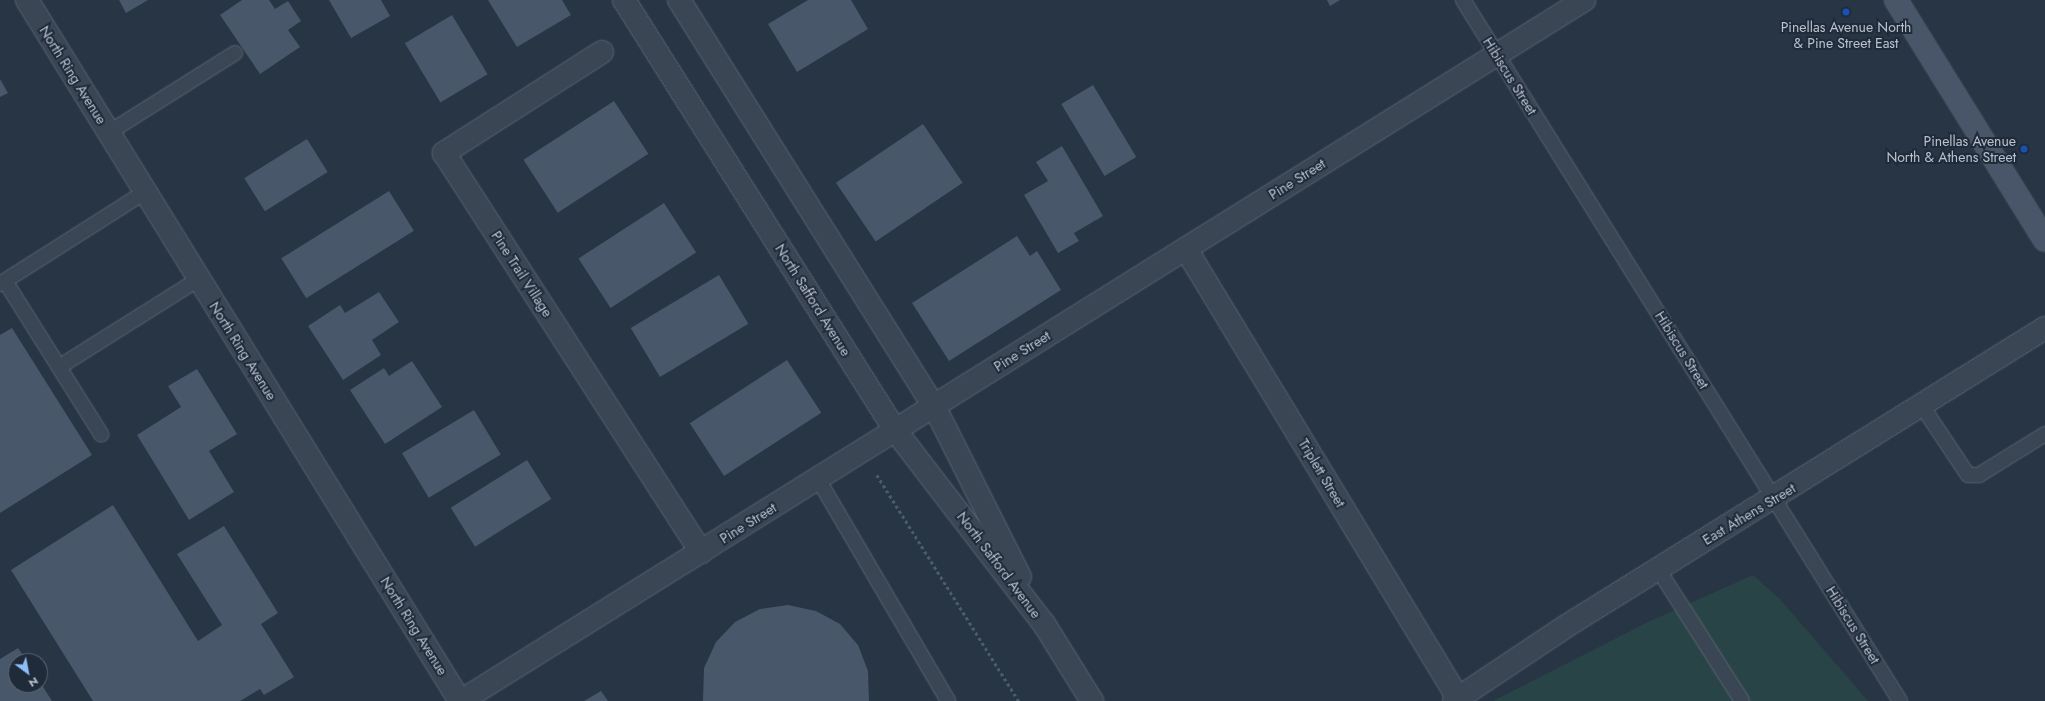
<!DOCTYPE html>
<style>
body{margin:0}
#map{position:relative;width:2045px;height:701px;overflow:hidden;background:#273545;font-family:Jost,sans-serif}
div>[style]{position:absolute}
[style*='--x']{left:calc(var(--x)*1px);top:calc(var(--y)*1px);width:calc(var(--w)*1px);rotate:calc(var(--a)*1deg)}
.green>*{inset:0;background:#294446}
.building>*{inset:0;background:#485769;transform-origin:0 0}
.path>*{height:2.5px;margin-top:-1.25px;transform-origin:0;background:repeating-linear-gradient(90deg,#476062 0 3px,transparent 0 6px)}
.roads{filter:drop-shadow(0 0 1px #5a6472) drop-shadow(0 0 1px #5a6472)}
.lane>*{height:14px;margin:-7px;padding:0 7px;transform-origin:7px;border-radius:7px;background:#3b4655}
.street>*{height:22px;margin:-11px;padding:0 11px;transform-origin:11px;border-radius:11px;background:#3b4655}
.secondary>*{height:22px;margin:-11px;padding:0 11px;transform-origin:11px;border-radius:11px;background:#495568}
.dots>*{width:11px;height:11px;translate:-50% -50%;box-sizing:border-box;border:2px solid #202b3a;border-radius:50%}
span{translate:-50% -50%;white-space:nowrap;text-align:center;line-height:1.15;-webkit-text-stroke:4px #202b3a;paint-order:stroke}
.poi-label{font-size:14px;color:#b9c2ce}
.right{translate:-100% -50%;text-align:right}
.street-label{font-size:14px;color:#b9c2ce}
.north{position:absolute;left:8px;top:653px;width:40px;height:40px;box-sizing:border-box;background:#202b3a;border:1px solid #5d6775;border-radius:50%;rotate:148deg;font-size:11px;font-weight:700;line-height:16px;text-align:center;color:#b9c2ce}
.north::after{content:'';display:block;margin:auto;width:14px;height:18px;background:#8fbdfc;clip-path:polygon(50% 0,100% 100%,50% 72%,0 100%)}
</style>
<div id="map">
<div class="green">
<i style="clip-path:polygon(1753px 575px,1780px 599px,1868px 701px,1493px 701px,1648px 622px)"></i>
</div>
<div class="building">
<i style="clip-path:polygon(119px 0,148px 0,126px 13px)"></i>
<i style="clip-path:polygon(242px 0,269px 0,275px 9px,288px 1px,301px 21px,288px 30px,300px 47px,260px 74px,220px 15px)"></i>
<i style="clip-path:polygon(329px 0,381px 0,390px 16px,351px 38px)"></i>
<i style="clip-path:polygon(488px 0,562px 0,571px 15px,517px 47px)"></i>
<i style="clip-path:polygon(808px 0,851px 0,868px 29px,797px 72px,768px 24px)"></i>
<i style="clip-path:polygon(1327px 0,1340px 0,1330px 6px)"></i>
<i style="left:452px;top:15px;width:69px;height:55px;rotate:59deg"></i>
<i style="clip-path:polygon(0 79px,8px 93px,0 97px)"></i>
<i style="left:1093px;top:85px;width:84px;height:37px;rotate:59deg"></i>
<i style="left:614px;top:101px;width:63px;height:108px;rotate:57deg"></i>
<i style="left:923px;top:124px;width:71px;height:105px;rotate:56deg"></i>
<i style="left:307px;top:139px;width:39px;height:74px;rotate:58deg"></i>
<i style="clip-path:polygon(1062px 146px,1103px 216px,1074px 233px,1079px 241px,1058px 253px,1024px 195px,1048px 181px,1036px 162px)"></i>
<i style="left:389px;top:191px;width:47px;height:127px;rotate:58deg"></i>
<i style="left:664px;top:203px;width:59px;height:102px;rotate:57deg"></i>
<i style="clip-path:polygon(1017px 236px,1030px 256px,1037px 251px,1061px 290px,949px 361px,912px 303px)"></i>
<i style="left:719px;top:275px;width:57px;height:103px;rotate:59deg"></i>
<i style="clip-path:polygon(379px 292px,399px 322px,372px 340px,381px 355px,343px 380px,308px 326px,340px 305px,345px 313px)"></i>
<i style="clip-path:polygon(12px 328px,92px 455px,0 513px,0 335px)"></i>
<i style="left:787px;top:360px;width:63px;height:116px;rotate:57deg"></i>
<i style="clip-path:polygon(412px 361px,442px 407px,385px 444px,350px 390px,384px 368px,389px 376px)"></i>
<i style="clip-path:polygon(197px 369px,237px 434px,209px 451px,234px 492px,189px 520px,137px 435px,181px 407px,168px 386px)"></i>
<i style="left:474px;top:410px;width:52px;height:84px;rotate:59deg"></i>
<i style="left:527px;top:460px;width:46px;height:90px;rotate:58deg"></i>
<i style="clip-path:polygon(113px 505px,198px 641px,222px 625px,177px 554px,224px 526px,278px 613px,261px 624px,294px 677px,264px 695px,260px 689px,240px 701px,93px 701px,11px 570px)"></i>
<i style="clip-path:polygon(788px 605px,816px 611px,840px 624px,858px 645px,868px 671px,869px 701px,703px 701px,704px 668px,716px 642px,735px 622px,760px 609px)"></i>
<i style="clip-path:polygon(18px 648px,27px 661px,16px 661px,16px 685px,40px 685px,40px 682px,52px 701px,0 701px,0 659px)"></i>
<i style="clip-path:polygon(601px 691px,608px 701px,584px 701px)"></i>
</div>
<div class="path">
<i style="--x:877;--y:475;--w:267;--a:57.9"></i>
</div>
<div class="roads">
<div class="lane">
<i style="--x:1463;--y:0;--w:826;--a:58.06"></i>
<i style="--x:108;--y:133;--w:150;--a:-32.2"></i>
<i style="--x:5;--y:281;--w:181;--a:57.9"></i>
<i style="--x:0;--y:284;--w:172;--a:-32.4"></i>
<i style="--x:59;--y:367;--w:165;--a:-32.2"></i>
<i style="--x:1922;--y:406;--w:83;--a:56.3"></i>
<i style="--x:1968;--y:475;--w:11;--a:0"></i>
<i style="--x:1979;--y:475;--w:78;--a:-31.8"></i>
<i style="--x:818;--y:479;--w:257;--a:59.6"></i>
<i style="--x:1658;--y:569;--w:156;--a:57.5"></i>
</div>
<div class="street">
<i style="--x:27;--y:0;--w:824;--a:58.3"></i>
<i style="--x:624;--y:0;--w:508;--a:57.78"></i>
<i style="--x:895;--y:430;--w:245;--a:52.5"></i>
<i style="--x:1044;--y:624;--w:91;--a:58.1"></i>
<i style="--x:679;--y:0;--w:479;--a:57.9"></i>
<i style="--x:934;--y:406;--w:191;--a:63.3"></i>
<i style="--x:602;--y:52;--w:188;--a:147.4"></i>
<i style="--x:444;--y:153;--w:475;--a:57.2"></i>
<i style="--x:1186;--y:249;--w:525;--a:58.79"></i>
<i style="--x:461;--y:701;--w:1324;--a:-31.97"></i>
<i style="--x:1454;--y:701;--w:137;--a:-33.7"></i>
<i style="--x:1568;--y:625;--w:562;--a:-31.91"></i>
</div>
<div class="secondary">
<i style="--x:1896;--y:0;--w:282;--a:58.2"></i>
</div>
</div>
<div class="dots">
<i style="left:1846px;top:12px;background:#1a4fb4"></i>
<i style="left:2024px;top:149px;background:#1a4fb4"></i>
</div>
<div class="poi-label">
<span style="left:1846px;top:35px">Pinellas Avenue North<br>&amp; Pine Street East</span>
<span class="right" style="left:2016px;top:149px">Pinellas Avenue<br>North &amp; Athens Street</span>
</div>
<div class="street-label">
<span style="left:73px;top:75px;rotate:58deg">North Ring Avenue</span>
<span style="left:1510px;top:76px;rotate:58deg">Hibiscus Street</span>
<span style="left:1297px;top:179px;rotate:-32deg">Pine Street</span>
<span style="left:522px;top:274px;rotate:57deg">Pine Trail Village</span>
<span style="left:813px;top:300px;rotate:58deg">North Safford Avenue</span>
<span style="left:1682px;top:350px;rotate:58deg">Hibiscus Street</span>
<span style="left:243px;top:351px;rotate:58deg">North Ring Avenue</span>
<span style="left:1022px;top:351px;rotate:-32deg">Pine Street</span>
<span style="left:1322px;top:473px;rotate:59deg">Triplett Street</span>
<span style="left:1749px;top:514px;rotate:-31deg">East Athens Street</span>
<span style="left:748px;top:523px;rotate:-32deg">Pine Street</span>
<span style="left:999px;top:565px;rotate:53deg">North Safford Avenue</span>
<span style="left:1853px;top:625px;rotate:58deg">Hibiscus Street</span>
<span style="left:414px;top:626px;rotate:58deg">North Ring Avenue</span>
</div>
<div class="north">N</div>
</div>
